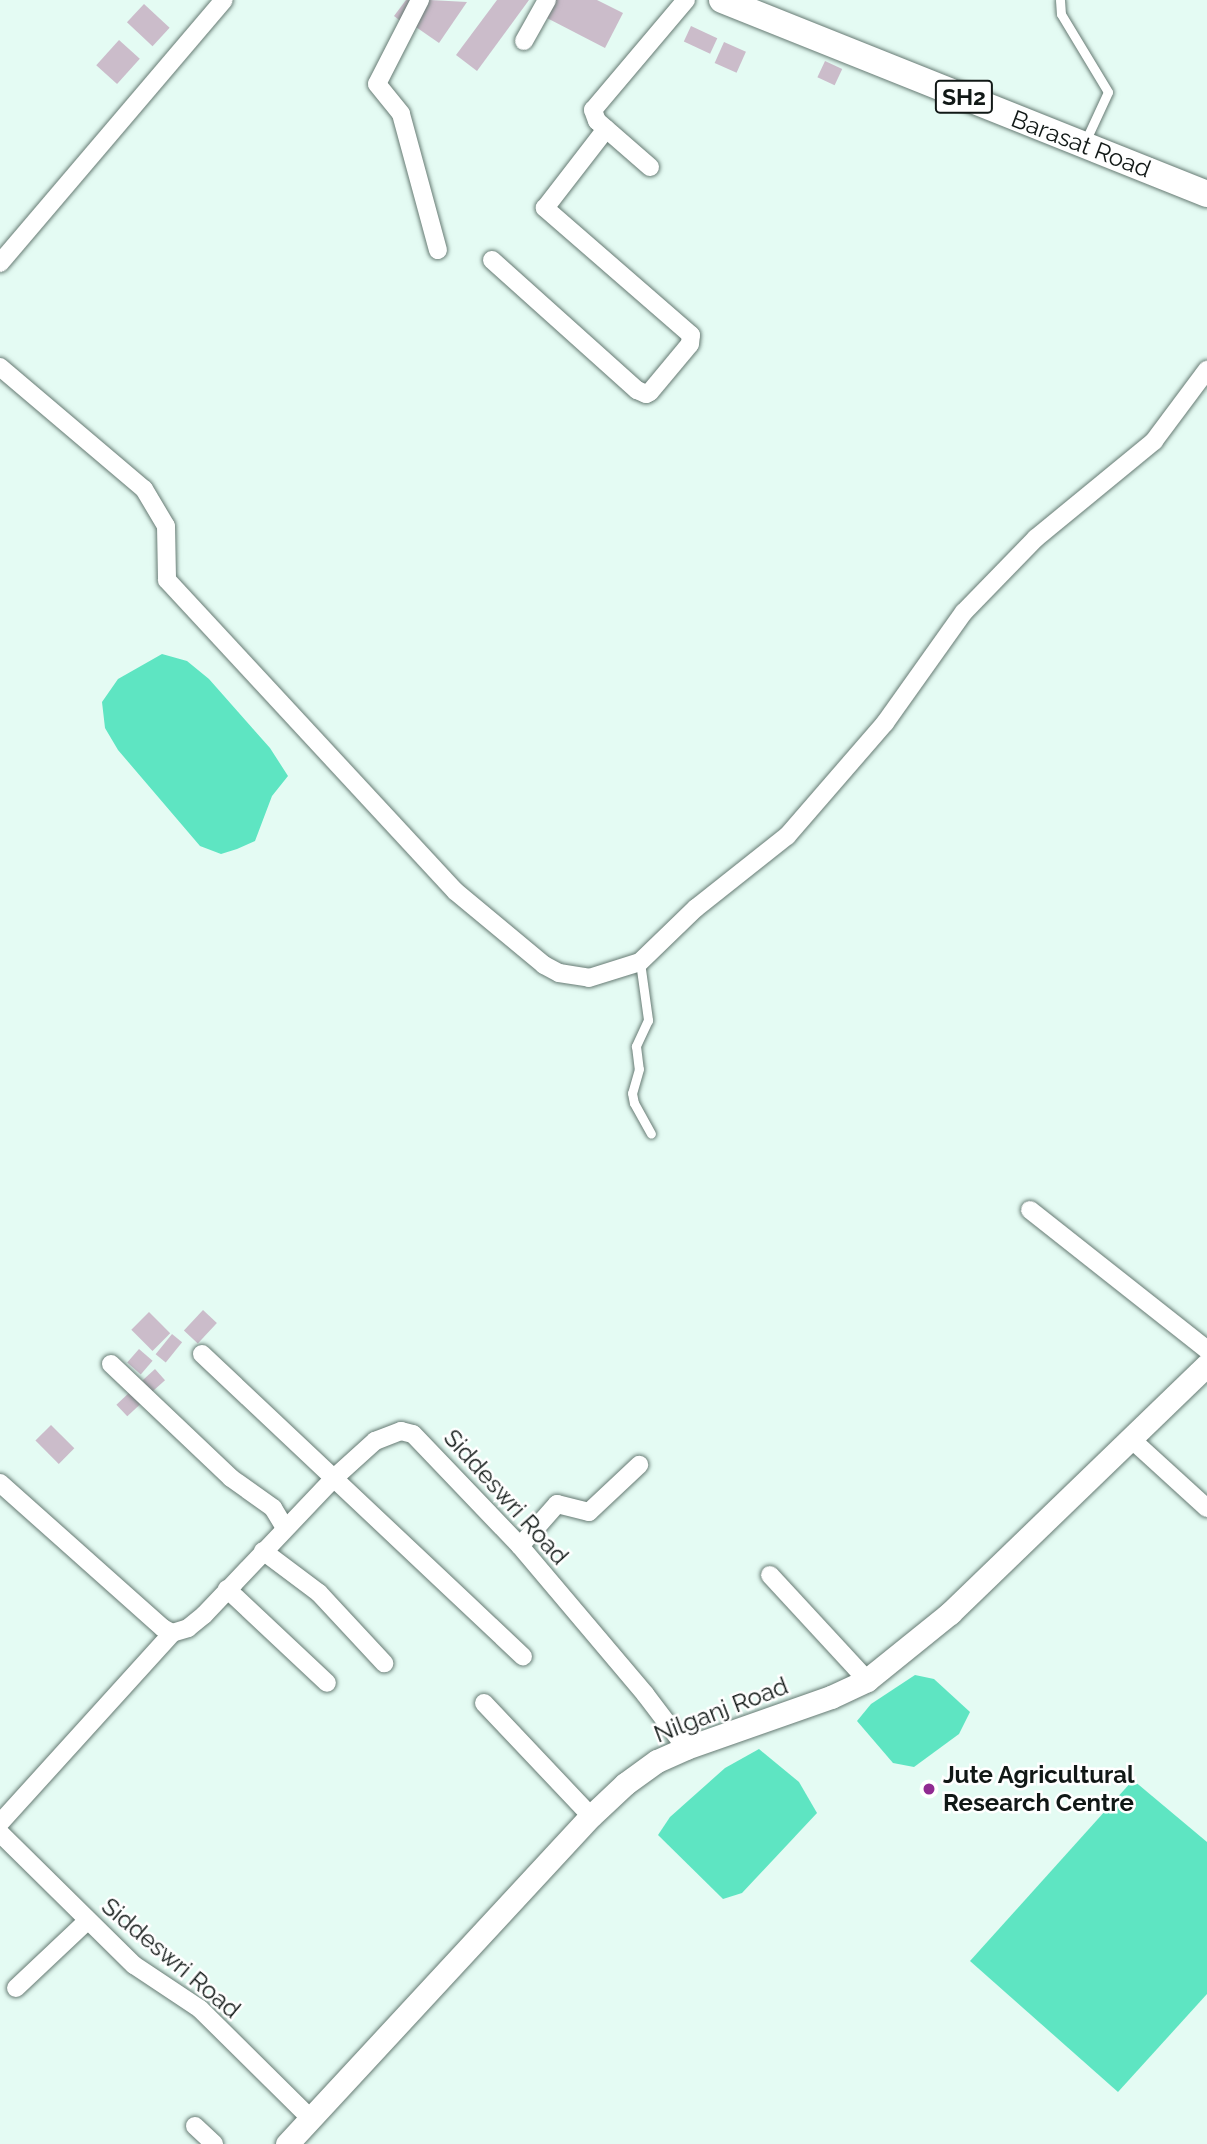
<!DOCTYPE html>
<style>
body{margin:0}
#map{position:relative;width:1207px;height:2144px;overflow:hidden;background:#e4fbf3;font-family:Raleway,sans-serif}
div>[style]{position:absolute}
[style*='--x']{left:calc(var(--x)*1px);top:calc(var(--y)*1px);width:calc(var(--w)*1px);rotate:calc(var(--a)*1deg)}
.water>*{inset:0;background:#5ee5c2}
.building>*{inset:0;background:#cbbcca;transform-origin:0 0}
.roads{filter:drop-shadow(0 0 2px #667a73) drop-shadow(0 0 2px #667a73)}
.lane>*{height:9px;margin:-4.5px;padding:0 4.5px;transform-origin:4.5px;border-radius:4.5px;background:#fff}
.street>*{height:18px;margin:-9px;padding:0 9px;transform-origin:9px;border-radius:9px;background:#fff}
.secondary>*{height:23px;margin:-11.5px;padding:0 11.5px;transform-origin:11.5px;border-radius:11.5px;background:#fff}
.primary>*{height:26px;margin:-13px;padding:0 13px;transform-origin:13px;border-radius:13px;background:#fff}
.dots>*{width:19px;height:19px;translate:-50% -50%;box-sizing:border-box;border:4px solid #fff;border-radius:50%}
span{translate:-50% -50%;white-space:nowrap;text-align:center;line-height:1.15;-webkit-text-stroke:5px #fff;paint-order:stroke}
.shield-label span{padding:2px 5px;background:#fff;border:2px solid;border-radius:5px;-webkit-text-stroke-width:0}
.shield-label{font-size:23px;color:#111816;font-weight:700}
.street-label{font-size:24px;color:#111816}
.poi-label{font-size:24px;color:#111816;font-weight:700}
.left{translate:0 -50%;text-align:left}
</style>
<div id="map">
<div class="water">
<i style="clip-path:polygon(162px 654px,187px 661px,209px 679px,270px 748px,288px 776px,272px 796px,255px 841px,237px 849px,221px 854px,200px 846px,118px 750px,105px 728px,102px 702px,118px 679px)"></i>
<i style="clip-path:polygon(915px 1675px,934px 1679px,970px 1712px,959px 1734px,914px 1767px,893px 1763px,857px 1721px,871px 1704px)"></i>
<i style="clip-path:polygon(759px 1749px,799px 1782px,817px 1813px,742px 1893px,723px 1899px,658px 1835px,670px 1817px,725px 1768px)"></i>
<i style="clip-path:polygon(1133px 1780px,1207px 1842px,1207px 1994px,1118px 2092px,970px 1961px)"></i>
</div>
<div class="building">
<i style="clip-path:polygon(406px 0,411px 0,403px 23px,394px 16px)"></i>
<i style="clip-path:polygon(430px 0,467px 2px,439px 43px,413px 25px)"></i>
<i style="clip-path:polygon(497px 0,529px 0,477px 71px,456px 55px)"></i>
<i style="clip-path:polygon(554px 0,597px 0,623px 13px,605px 48px,545px 17px)"></i>
<i style="left:144px;top:4px;width:35px;height:25px;rotate:43deg"></i>
<i style="left:691px;top:26px;width:29px;height:17px;rotate:25deg"></i>
<i style="left:119px;top:40px;width:28px;height:34px;rotate:42deg"></i>
<i style="left:724px;top:42px;width:24px;height:23px;rotate:24deg"></i>
<i style="left:825px;top:61px;width:19px;height:18px;rotate:25deg"></i>
<i style="left:203px;top:1310px;width:19px;height:28px;rotate:43deg"></i>
<i style="left:149px;top:1312px;width:30px;height:25px;rotate:45deg"></i>
<i style="left:172px;top:1334px;width:13px;height:26px;rotate:39deg"></i>
<i style="left:139px;top:1349px;width:18px;height:18px;rotate:41deg"></i>
<i style="left:155px;top:1369px;width:15px;height:17px;rotate:48deg"></i>
<i style="left:131px;top:1391px;width:16px;height:20px;rotate:47deg"></i>
<i style="left:51px;top:1425px;width:33px;height:22px;rotate:45deg"></i>
</div>
<div class="roads">
<div class="lane">
<i style="--x:1060;--y:0;--w:14;--a:86"></i>
<i style="--x:1061;--y:14;--w:91;--a:58.9"></i>
<i style="--x:1108;--y:92;--w:57;--a:114.8"></i>
<i style="--x:640;--y:962;--w:59;--a:82.1"></i>
<i style="--x:648;--y:1020;--w:29;--a:115"></i>
<i style="--x:636;--y:1046;--w:23;--a:83"></i>
<i style="--x:639;--y:1069;--w:25;--a:106"></i>
<i style="--x:632;--y:1093;--w:10;--a:79"></i>
<i style="--x:634;--y:1103;--w:35;--a:61"></i>
</div>
<div class="street">
<i style="--x:420;--y:0;--w:94;--a:117.1"></i>
<i style="--x:377;--y:84;--w:38;--a:51"></i>
<i style="--x:401;--y:114;--w:141;--a:74.8"></i>
<i style="--x:524;--y:41;--w:47;--a:-60.7"></i>
<i style="--x:650;--y:167;--w:70;--a:-139"></i>
<i style="--x:597;--y:121;--w:12;--a:-110"></i>
<i style="--x:593;--y:110;--w:144;--a:-49.8"></i>
<i style="--x:492;--y:260;--w:195;--a:41.9"></i>
<i style="--x:637;--y:390;--w:10;--a:24"></i>
<i style="--x:646;--y:394;--w:4;--a:-27"></i>
<i style="--x:650;--y:392;--w:62;--a:-50.2"></i>
<i style="--x:690;--y:344;--w:9;--a:-84"></i>
<i style="--x:691;--y:335;--w:194;--a:-139"></i>
<i style="--x:545;--y:208;--w:100;--a:-52.3"></i>
<i style="--x:0;--y:263;--w:345;--a:-49.6"></i>
<i style="--x:0;--y:367;--w:189;--a:40.3"></i>
<i style="--x:144;--y:489;--w:43;--a:59.3"></i>
<i style="--x:166;--y:526;--w:54;--a:88.9"></i>
<i style="--x:167;--y:580;--w:424;--a:47.2"></i>
<i style="--x:455;--y:891;--w:116;--a:39.7"></i>
<i style="--x:544;--y:965;--w:17;--a:28"></i>
<i style="--x:559;--y:973;--w:30;--a:9"></i>
<i style="--x:589;--y:978;--w:53;--a:-17.4"></i>
<i style="--x:640;--y:962;--w:78;--a:-44"></i>
<i style="--x:696;--y:908;--w:116;--a:-38.4"></i>
<i style="--x:787;--y:836;--w:150;--a:-49.1"></i>
<i style="--x:885;--y:723;--w:136;--a:-54.6"></i>
<i style="--x:964;--y:612;--w:103;--a:-45.8"></i>
<i style="--x:1036;--y:538;--w:153;--a:-39.4"></i>
<i style="--x:1154;--y:441;--w:89;--a:-53.3"></i>
<i style="--x:1030;--y:1210;--w:226;--a:38.3"></i>
<i style="--x:202;--y:1354;--w:441;--a:43.3"></i>
<i style="--x:111;--y:1364;--w:166;--a:43.5"></i>
<i style="--x:231;--y:1478;--w:52;--a:35.5"></i>
<i style="--x:273;--y:1508;--w:23;--a:59"></i>
<i style="--x:1130;--y:1438;--w:104;--a:42.3"></i>
<i style="--x:0;--y:1483;--w:218;--a:41.7"></i>
<i style="--x:163;--y:1628;--w:10;--a:29"></i>
<i style="--x:172;--y:1633;--w:17;--a:-17"></i>
<i style="--x:188;--y:1628;--w:21;--a:-39"></i>
<i style="--x:204;--y:1615;--w:187;--a:-46.5"></i>
<i style="--x:333;--y:1479;--w:57;--a:-42.1"></i>
<i style="--x:375;--y:1441;--w:28;--a:-21"></i>
<i style="--x:401;--y:1431;--w:12;--a:14"></i>
<i style="--x:413;--y:1434;--w:155;--a:46.3"></i>
<i style="--x:520;--y:1546;--w:194;--a:49.8"></i>
<i style="--x:645;--y:1694;--w:68;--a:52.8"></i>
<i style="--x:520;--y:1546;--w:56;--a:-48.6"></i>
<i style="--x:557;--y:1504;--w:33;--a:14"></i>
<i style="--x:589;--y:1512;--w:69;--a:-43.2"></i>
<i style="--x:263;--y:1551;--w:70;--a:36.9"></i>
<i style="--x:319;--y:1593;--w:96;--a:47.1"></i>
<i style="--x:770;--y:1575;--w:143;--a:47.3"></i>
<i style="--x:227;--y:1589;--w:137;--a:43.2"></i>
<i style="--x:484;--y:1703;--w:156;--a:46.6"></i>
<i style="--x:0;--y:1823;--w:256;--a:-47.8"></i>
<i style="--x:0;--y:1833;--w:188;--a:44.6"></i>
<i style="--x:134;--y:1965;--w:79;--a:33.7"></i>
<i style="--x:200;--y:2009;--w:158;--a:44.7"></i>
<i style="--x:16;--y:1988;--w:98;--a:-43.3"></i>
<i style="--x:195;--y:2126;--w:26;--a:43"></i>
</div>
<div class="secondary">
<i style="--x:287;--y:2144;--w:447;--a:-47.2"></i>
<i style="--x:591;--y:1816;--w:47;--a:-43.3"></i>
<i style="--x:625;--y:1784;--w:39;--a:-36"></i>
<i style="--x:657;--y:1761;--w:32;--a:-24"></i>
<i style="--x:686;--y:1748;--w:154;--a:-19.4"></i>
<i style="--x:831;--y:1697;--w:40;--a:-25"></i>
<i style="--x:867;--y:1680;--w:107;--a:-38.9"></i>
<i style="--x:950;--y:1613;--w:357;--a:-44"></i>
</div>
<div class="primary">
<i style="--x:722;--y:0;--w:522;--a:21.8"></i>
</div>
</div>
<div class="dots">
<i style="left:929px;top:1789px;background:#902a91"></i>
</div>
<div class="shield-label">
<span style="left:964px;top:97px">SH2</span>
</div>
<div class="street-label">
<span style="left:1081px;top:144px;rotate:21deg">Barasat Road</span>
<span style="left:506px;top:1497px;rotate:48deg">Siddeswri Road</span>
<span style="left:721px;top:1710px;rotate:-21deg">Nilganj Road</span>
<span style="left:171px;top:1958px;rotate:40deg">Siddeswri Road</span>
</div>
<div class="poi-label">
<span class="left" style="left:943px;top:1789px">Jute Agricultural<br>Research Centre</span>
</div>
</div>
